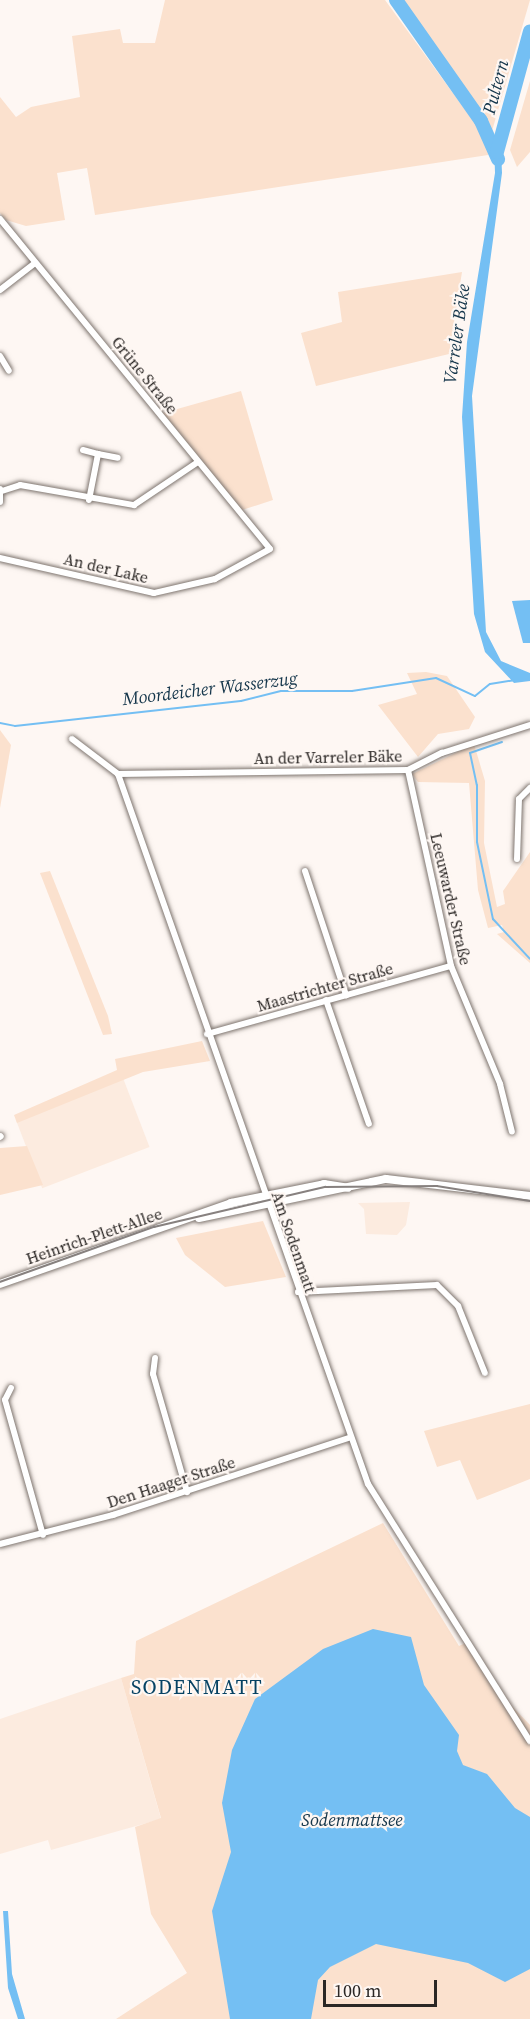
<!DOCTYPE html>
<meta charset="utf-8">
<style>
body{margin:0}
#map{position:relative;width:530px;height:2019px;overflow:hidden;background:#fef7f3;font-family:"Source Serif 4",serif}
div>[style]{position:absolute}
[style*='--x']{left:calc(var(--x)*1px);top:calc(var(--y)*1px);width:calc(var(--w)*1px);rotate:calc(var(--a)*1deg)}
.built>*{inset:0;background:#fcebdf;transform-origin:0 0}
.green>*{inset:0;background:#fbe1ce}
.water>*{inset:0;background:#74bff3}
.stream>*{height:2px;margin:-1px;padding:0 1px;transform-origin:1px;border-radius:1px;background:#74bff3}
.river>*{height:14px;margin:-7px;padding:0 7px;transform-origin:7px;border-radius:7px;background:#74bff3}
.roads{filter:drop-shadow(0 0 2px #7e756f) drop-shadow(0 0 2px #7e756f)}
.minor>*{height:6px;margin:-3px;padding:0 3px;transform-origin:3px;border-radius:3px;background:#fff}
.secondary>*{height:8px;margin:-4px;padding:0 4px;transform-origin:4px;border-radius:4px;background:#fff}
.tram>*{height:1.5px;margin:-0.75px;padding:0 0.75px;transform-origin:0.75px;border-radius:0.75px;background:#87817f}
span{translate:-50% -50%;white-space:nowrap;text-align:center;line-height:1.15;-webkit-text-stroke:4.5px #fef7f3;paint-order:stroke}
.street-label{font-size:16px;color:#2b2725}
.water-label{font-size:18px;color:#15364b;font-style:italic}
.quarter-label{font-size:20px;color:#064263;letter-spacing:1.5px}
.scale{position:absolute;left:323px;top:1980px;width:114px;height:27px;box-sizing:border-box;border:3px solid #2b2725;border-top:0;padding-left:8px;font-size:18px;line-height:21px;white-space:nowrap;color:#2b2725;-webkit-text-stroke:4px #fef7f3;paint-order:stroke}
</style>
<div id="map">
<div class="built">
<i style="left:123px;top:1078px;width:74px;height:115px;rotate:69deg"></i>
<i style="clip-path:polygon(410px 1202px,406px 1225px,397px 1235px,366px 1234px,364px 1209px,358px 1203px)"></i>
<i style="clip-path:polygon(121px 1678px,161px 1819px,51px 1850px,48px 1840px,0 1854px,0 1719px)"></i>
</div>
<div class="green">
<i style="clip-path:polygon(165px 0,385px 0,490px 144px,488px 155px,95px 215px,87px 168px,57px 173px,65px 220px,26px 226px,6px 220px,0 213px,0 97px,16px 117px,31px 107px,80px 97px,72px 36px,120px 29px,123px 43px,155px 43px)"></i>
<i style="clip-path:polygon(401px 0,530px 0,492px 131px)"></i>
<i style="clip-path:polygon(530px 81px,530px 152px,517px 167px,510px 150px)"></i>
<i style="clip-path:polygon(462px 272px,449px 354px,316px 386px,301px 333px,342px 322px,338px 292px)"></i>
<i style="clip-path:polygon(241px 391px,273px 500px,242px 510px,163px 413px)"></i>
<i style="clip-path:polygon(426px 672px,447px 676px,475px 717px,469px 729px,438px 734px,418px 757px,378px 705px,417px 694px,407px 673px)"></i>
<i style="clip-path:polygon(0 730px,11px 745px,0 808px)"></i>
<i style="clip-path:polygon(474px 744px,485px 781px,484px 843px,497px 907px,505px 904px,503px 891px,530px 852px,530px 963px,497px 934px,504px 932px,502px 925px,488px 928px,478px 890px,469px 783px,418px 782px,412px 774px)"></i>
<i style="clip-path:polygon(50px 871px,108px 1016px,112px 1034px,103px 1035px,40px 873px)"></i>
<i style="clip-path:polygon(202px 1041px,210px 1061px,143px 1072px,17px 1123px,14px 1115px,117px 1070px,115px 1059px)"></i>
<i style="clip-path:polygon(27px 1146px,43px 1185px,0 1195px,0 1148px)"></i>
<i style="clip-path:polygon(263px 1221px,286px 1277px,225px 1287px,185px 1255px,176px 1238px)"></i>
<i style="clip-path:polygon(530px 1404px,530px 1479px,477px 1500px,460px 1460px,437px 1467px,424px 1431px)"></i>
<i style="clip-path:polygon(383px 1523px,459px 1646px,470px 1641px,511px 1705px,530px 1725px,530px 2019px,116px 2019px,187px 1973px,151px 1914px,135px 1827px,161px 1818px,121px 1678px,134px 1674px,136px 1641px)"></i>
</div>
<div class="water">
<i style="clip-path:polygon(494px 142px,501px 150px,502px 173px,472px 396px,486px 632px,501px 661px,530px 673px,530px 681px,514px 683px,485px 652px,474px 614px,462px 417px,467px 342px,495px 173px)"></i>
<i style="clip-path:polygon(530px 600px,530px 643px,523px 643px,512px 601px)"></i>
<i style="clip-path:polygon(373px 1629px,411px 1637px,424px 1685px,459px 1735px,457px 1751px,463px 1765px,487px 1774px,515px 1808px,530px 1817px,530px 1969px,505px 1982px,468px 1963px,376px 1944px,330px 1967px,318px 1980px,311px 2019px,230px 2019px,212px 1911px,231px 1852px,222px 1803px,232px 1750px,255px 1699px,323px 1649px)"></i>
<i style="clip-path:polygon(3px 1911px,8px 1911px,12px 1974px,25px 2019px,18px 2019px,8px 1988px)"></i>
</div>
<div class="stream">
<i style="--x:0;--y:723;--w:15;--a:11"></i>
<i style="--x:15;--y:726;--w:227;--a:-6.3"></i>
<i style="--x:241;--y:701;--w:41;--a:-14"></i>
<i style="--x:281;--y:691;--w:71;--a:0"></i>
<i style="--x:352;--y:691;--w:85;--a:-8.8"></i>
<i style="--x:436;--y:678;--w:43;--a:24.8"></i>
<i style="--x:475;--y:696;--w:19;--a:-39"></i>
<i style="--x:490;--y:684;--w:24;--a:-9"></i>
<i style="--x:502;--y:742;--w:34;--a:161"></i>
<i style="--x:470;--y:753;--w:33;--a:78"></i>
<i style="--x:477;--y:785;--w:57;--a:90"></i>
<i style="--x:477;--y:842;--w:79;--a:78.3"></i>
<i style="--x:493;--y:919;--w:54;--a:47.2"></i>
</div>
<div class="river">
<i style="--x:396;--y:0;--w:148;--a:54.9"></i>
<i style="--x:481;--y:121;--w:42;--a:65.9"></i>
<i style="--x:497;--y:152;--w:125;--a:-74.7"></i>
</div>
<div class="roads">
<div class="minor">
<i style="--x:0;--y:219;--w:426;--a:50.7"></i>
<i style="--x:270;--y:549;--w:63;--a:151.4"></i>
<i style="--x:215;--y:579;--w:63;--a:167.1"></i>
<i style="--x:154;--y:593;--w:158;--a:-167.2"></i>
<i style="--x:0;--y:290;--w:44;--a:-37.6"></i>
<i style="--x:0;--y:356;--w:17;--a:59"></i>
<i style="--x:83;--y:450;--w:16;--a:15"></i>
<i style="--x:0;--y:489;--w:13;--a:90"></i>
<i style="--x:2;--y:491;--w:19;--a:-18"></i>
<i style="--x:20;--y:485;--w:116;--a:10"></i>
<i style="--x:134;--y:505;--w:77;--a:-33.9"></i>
<i style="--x:89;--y:500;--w:47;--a:-78.9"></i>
<i style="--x:98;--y:454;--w:20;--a:11"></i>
<i style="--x:72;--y:739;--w:58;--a:37.3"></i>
<i style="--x:118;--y:774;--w:753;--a:70.6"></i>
<i style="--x:368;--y:1484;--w:304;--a:57.8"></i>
<i style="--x:408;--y:770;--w:201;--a:77.6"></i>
<i style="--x:451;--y:966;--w:128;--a:67.4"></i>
<i style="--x:500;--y:1084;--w:49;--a:76"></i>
<i style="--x:118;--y:774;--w:290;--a:-0.8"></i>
<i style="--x:408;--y:770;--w:38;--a:-27"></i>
<i style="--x:442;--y:753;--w:92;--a:-17.7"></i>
<i style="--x:517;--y:859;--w:60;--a:-88.1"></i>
<i style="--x:519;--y:799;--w:16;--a:-45"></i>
<i style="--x:305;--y:871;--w:131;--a:71.7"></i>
<i style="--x:326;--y:1000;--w:131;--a:70.9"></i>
<i style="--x:207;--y:1034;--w:253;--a:-15.6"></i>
<i style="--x:0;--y:1137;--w:1;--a:-45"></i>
<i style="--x:298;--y:1292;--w:139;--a:-2.9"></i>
<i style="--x:437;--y:1285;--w:30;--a:45"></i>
<i style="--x:458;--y:1306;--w:72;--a:68.1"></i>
<i style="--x:155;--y:1358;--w:16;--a:97"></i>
<i style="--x:153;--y:1374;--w:123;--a:73.9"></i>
<i style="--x:11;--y:1388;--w:13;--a:117"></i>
<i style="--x:5;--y:1400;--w:140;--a:74.3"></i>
<i style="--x:0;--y:1544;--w:117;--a:-14.4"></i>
<i style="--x:113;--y:1515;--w:248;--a:-18.1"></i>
</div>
<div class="secondary">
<i style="--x:199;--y:1218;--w:191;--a:-11.8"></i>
<i style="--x:386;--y:1179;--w:145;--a:6.7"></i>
<i style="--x:0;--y:1284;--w:245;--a:-19.3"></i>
<i style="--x:231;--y:1203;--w:95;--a:-11.5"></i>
<i style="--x:324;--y:1184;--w:24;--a:9"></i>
</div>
</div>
<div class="tram">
<i style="--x:0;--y:1282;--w:164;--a:-19.7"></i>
<i style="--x:154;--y:1227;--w:176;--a:-13.2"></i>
<i style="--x:325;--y:1187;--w:112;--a:-0.5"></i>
<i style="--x:437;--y:1186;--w:94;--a:9.2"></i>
</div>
<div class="street-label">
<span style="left:145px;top:375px;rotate:51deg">Grüne Straße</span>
<span style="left:106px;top:568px;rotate:13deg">An der Lake</span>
<span style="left:328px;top:757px;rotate:-1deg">An der Varreler Bäke</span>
<span style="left:451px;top:899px;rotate:77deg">Leeuwarder Straße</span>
<span style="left:325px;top:987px;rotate:-16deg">Maastrichter Straße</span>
<span style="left:94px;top:1236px;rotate:-19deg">Heinrich-Plett-Allee</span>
<span style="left:294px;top:1242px;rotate:71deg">Am Sodenmatt</span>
<span style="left:171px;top:1482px;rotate:-18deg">Den Haager Straße</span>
</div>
<div class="water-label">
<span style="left:496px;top:87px;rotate:-75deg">Pultern</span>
<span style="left:457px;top:334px;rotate:-82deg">Varreler Bäke</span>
<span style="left:210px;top:689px;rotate:-7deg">Moordeicher Wasserzug</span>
<span style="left:352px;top:1820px">Sodenmattsee</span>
</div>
<div class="quarter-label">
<span style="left:197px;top:1687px">SODENMATT</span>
</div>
<div class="scale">100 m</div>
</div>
